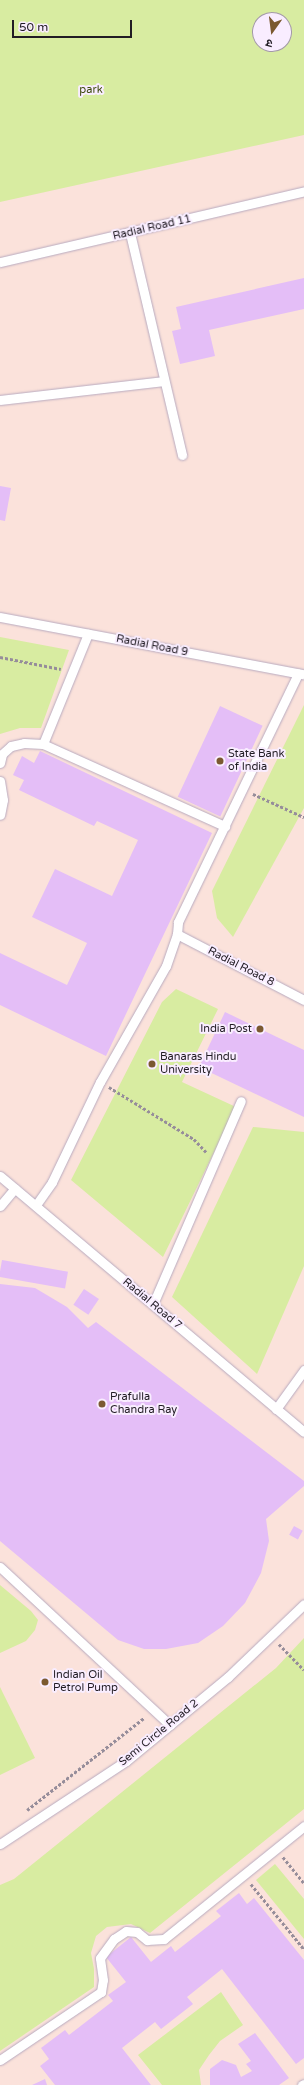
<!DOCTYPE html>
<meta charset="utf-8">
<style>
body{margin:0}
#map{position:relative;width:304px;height:2085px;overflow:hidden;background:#f9edff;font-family:"Varela Round","Noto Sans Devanagari",sans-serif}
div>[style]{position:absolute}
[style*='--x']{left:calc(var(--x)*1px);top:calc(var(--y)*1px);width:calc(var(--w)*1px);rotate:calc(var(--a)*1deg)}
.education>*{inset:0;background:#fbe2db}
.green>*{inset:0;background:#d8eca1}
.building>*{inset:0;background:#e4bef7;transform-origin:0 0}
.path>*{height:2.5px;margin-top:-1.25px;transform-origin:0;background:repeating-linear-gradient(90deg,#968d9a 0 3px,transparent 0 5px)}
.roads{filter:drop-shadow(0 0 1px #b8aabf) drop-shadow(0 0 1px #b8aabf)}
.lane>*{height:9px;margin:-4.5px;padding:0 4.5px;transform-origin:4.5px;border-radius:4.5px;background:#fff}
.dots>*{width:11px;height:11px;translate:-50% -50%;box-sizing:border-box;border:2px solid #f9edff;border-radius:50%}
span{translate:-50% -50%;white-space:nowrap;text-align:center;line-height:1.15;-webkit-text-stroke:4px #f9edff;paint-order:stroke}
.park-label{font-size:11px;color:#3f4c0f}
.street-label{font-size:11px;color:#211c24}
.poi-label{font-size:11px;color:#211c24}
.left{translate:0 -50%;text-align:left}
.right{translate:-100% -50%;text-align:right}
.north{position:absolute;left:252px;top:12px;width:40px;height:40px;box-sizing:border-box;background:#f9edff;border:1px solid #a399a7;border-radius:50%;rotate:194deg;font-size:11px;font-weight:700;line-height:16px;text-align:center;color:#211c24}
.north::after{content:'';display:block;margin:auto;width:14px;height:18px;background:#7b5930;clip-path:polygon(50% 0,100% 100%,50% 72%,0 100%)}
.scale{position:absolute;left:12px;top:20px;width:120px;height:18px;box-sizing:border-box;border:2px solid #211c24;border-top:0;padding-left:5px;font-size:12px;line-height:14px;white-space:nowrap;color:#211c24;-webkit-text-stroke:3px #f9edff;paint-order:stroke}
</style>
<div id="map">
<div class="education">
<i style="clip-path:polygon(evenodd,0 0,304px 0,304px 2085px,0 2085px,0 0,260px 20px,284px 20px,284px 44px,260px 44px,260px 20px)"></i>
</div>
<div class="green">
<i style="clip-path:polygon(evenodd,0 0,304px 0,304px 135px,0 202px,0 0,260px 20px,284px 20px,284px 44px,260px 44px,260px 20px)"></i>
<i style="clip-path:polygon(0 637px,69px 650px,41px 728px,20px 728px,0 734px)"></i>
<i style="clip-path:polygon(304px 705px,304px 808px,233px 937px,217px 918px,212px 891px)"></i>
<i style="clip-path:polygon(176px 989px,218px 1009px,182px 1082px,236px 1107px,163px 1257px,71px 1180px,162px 1002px)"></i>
<i style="clip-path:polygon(253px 1127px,304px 1132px,304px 1266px,257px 1374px,172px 1297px)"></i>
<i style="clip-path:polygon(0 1585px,31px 1611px,38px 1620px,35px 1630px,26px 1641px,0 1653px)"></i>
<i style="clip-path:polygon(304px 1638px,304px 1809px,150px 1933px,131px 1924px,107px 1927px,96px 1936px,91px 1953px,94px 1969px,94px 1987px,0 2051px,0 1885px,14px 1879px,276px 1668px)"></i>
<i style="clip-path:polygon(0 1687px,35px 1758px,0 1775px)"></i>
<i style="clip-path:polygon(275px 1864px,304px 1899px,304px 1939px,256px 1880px)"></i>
<i style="clip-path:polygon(221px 1992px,243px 2025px,220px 2041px,209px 2055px,199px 2070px,201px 2085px,162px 2085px,138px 2055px)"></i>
</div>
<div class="building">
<i style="clip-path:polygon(304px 278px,304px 309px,209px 330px,215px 356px,180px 364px,172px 331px,181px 329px,176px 307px)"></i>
<i style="clip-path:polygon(0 486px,11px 488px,5px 521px,0 520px)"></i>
<i style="left:220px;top:706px;width:47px;height:100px;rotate:25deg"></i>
<i style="clip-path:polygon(40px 751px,212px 833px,106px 1056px,0 1005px,0 953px,67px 985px,87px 943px,32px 917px,55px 869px,112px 896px,138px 840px,97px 821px,94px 826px,19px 790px,24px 780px,13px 775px,22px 756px,34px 763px)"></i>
<i style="clip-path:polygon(225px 1012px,304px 1050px,304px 1117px,199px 1067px)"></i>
<i style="left:2px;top:1260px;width:67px;height:17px;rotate:10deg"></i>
<i style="clip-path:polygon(0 1284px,35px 1288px,67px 1307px,88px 1328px,96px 1322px,304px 1481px,304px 1486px,266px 1519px,269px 1541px,261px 1573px,245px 1603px,223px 1626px,198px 1643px,166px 1649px,144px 1649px,118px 1640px,0 1541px)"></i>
<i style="left:84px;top:1289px;width:18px;height:19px;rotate:34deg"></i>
<i style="left:294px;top:1526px;width:10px;height:10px;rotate:29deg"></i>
<i style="clip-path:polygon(239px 1893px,247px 1904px,254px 1898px,304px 1960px,304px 2058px,296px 2064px,222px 1969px,187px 1997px,193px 2004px,161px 2029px,155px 2022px,122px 2048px,151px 2085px,55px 2085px,40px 2066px,49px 2059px,41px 2048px,65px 2030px,69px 2035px,113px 2001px,108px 1995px,126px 1982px,106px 1957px,131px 1937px,151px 1962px,171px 1946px,175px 1952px,221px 1916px,216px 1911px)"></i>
<i style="clip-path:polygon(255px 2033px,289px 2078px,279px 2085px,210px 2085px,210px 2069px,222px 2060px,236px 2065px,241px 2077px,252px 2071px,246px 2064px,251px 2061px,238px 2044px)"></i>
<i style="clip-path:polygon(45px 2079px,47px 2085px,32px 2085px)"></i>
</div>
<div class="path">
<i style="--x:0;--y:657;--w:62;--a:11.1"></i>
<i style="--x:253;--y:794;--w:56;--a:24.3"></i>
<i style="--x:109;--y:1087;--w:100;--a:31.5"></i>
<i style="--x:194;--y:1139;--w:18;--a:47"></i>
<i style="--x:279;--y:1644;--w:36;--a:46"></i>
<i style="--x:27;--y:1810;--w:149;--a:-38.2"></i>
<i style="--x:283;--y:1857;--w:33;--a:51"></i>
<i style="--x:251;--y:1884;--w:84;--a:50.8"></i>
</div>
<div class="roads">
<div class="lane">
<i style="--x:130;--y:233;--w:228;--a:76.8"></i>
<i style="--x:0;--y:262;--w:312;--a:-13.1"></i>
<i style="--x:0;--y:400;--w:165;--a:-6.6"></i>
<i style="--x:0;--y:617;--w:308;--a:10.7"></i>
<i style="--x:43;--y:744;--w:200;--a:24.3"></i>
<i style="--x:0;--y:763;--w:9;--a:-77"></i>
<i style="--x:2;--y:754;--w:12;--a:-42"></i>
<i style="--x:11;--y:746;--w:13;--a:-13"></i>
<i style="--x:24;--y:743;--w:19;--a:3"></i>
<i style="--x:43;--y:744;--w:119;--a:-67.8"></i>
<i style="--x:0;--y:781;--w:19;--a:81"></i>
<i style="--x:3;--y:800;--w:15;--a:101"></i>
<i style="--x:177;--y:934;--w:143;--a:27.5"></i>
<i style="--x:0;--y:1176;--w:397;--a:40.1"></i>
<i style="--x:36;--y:1205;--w:28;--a:-55"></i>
<i style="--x:52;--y:1182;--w:111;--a:-64.4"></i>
<i style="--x:100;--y:1082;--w:133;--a:-60.4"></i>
<i style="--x:166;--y:966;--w:34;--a:-71"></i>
<i style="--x:177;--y:934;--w:12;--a:-85"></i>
<i style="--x:178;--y:922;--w:276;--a:-64.2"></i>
<i style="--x:0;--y:1206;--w:23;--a:-50"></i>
<i style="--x:153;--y:1304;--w:221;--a:-66.6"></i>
<i style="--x:276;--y:1409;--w:48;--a:-54.3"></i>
<i style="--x:0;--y:1567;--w:232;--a:42.9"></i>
<i style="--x:0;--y:1844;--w:151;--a:-33.4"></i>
<i style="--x:126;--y:1761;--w:132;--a:-39.5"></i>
<i style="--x:228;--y:1677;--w:105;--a:-43.8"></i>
<i style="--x:0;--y:2060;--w:122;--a:-34"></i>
<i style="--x:101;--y:1992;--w:12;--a:-81"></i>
<i style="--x:103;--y:1980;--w:22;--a:-98"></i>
<i style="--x:100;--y:1958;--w:24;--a:-54"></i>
<i style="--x:114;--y:1939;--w:14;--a:-34"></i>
<i style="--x:126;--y:1931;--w:11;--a:5"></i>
<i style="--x:137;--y:1932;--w:13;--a:39"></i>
<i style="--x:147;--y:1940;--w:17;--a:-3"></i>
<i style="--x:164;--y:1939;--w:180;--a:-38.9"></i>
<i style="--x:302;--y:2085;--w:2;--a:-27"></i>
</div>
</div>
<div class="dots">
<i style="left:220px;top:761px;background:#7b5930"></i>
<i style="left:260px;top:1029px;background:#7b5930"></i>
<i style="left:152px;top:1064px;background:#7b5930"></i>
<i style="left:102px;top:1404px;background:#7b5930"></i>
<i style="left:45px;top:1682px;background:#7b5930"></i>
</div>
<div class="park-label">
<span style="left:91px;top:90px">park</span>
</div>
<div class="street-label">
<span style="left:152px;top:228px;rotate:-13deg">Radial Road 11</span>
<span style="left:152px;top:646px;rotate:11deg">Radial Road 9</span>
<span style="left:241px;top:967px;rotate:27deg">Radial Road 8</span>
<span style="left:152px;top:1304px;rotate:40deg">Radial Road 7</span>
<span style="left:159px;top:1733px;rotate:-39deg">Semi Circle Road 2</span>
</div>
<div class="poi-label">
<span class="left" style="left:228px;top:761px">State Bank<br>of India</span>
<span class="right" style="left:252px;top:1029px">India Post</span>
<span class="left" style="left:160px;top:1064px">Banaras Hindu<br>University</span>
<span class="left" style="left:110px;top:1404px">Prafulla<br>Chandra Ray</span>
<span class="left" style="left:53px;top:1682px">Indian Oil<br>Petrol Pump</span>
</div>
<div class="north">उ</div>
<div class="scale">50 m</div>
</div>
